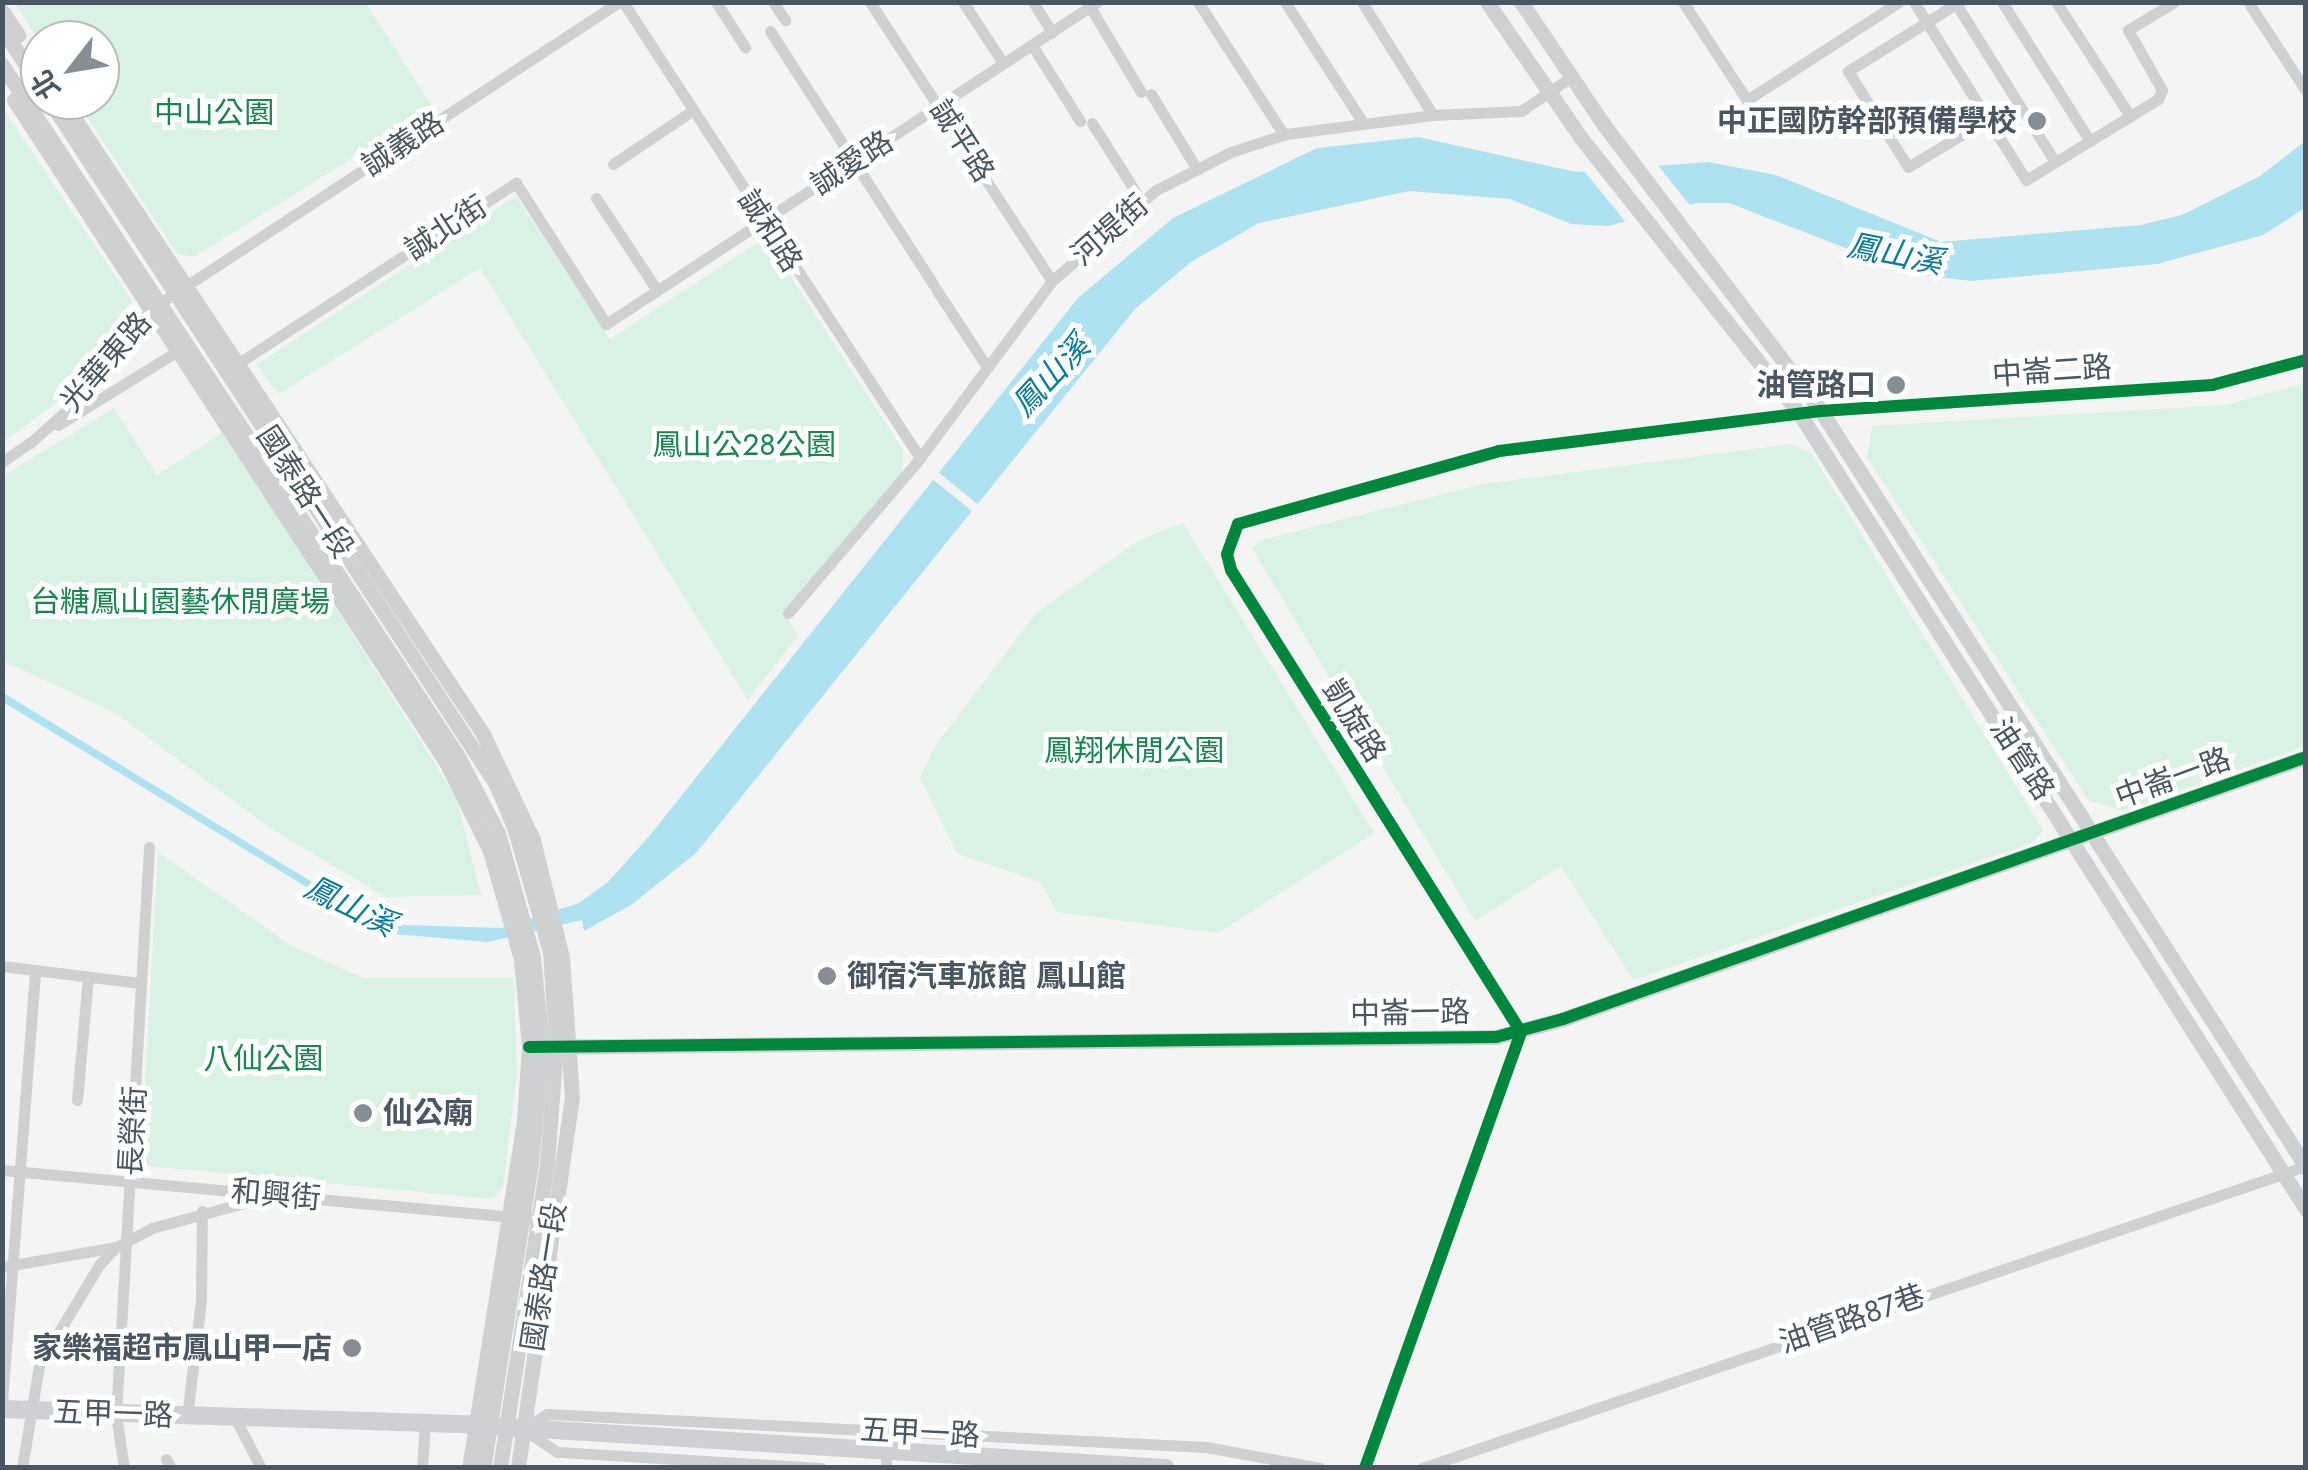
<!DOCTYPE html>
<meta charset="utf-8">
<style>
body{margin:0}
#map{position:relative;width:2308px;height:1470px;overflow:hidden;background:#f4f4f4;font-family:Jost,"Noto Sans TC",sans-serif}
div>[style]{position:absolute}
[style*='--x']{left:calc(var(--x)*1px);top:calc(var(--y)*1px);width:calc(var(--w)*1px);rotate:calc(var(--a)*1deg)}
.green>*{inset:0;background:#d9f2e3}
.water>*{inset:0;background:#aee2f0}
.pier>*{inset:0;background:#f4f4f4;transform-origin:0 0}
.minor>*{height:11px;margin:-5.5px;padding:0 5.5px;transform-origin:5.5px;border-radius:5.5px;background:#ced0d2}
.tertiary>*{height:15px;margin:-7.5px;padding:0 7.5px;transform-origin:7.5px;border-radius:7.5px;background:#ced0d2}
.secondary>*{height:18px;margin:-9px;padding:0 9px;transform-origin:9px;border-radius:9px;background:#ced0d4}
.cycleway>*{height:12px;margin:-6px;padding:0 6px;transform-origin:6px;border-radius:6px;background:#00873e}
.dots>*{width:28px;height:28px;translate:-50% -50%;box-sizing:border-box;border:5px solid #fff;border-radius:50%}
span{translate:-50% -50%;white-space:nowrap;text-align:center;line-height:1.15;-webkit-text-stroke:10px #fff;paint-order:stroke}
.park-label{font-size:30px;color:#17864f}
.poi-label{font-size:30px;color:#4a5661;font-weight:700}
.right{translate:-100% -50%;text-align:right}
.left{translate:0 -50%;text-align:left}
.street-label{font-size:30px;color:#4a5661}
.water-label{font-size:32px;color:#0c7c9b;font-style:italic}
.frame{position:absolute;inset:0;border:5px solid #4a5661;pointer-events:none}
.north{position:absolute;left:20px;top:20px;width:100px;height:100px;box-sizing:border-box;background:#fff;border:2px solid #b7bbc0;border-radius:50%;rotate:239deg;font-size:28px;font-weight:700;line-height:40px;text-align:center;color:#4a5661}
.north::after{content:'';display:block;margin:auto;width:35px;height:45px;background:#868d94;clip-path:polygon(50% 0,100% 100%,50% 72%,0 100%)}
</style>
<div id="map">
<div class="green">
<i style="clip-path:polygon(15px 3px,366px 3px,433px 108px,194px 257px,177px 254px,76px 100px,100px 100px,100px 40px,40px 43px)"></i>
<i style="clip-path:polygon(2px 107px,132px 301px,60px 400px,3px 442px)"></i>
<i style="clip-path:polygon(516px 196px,610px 339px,757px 243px,772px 248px,903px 450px,902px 472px,784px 612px,798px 636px,748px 700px,480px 268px,279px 394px,256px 365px)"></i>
<i style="clip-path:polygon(2305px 383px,2305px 746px,2123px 811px,2088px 800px,1867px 457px,1872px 426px,2226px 405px)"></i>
<i style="clip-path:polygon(114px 408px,157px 475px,224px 432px,456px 797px,481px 895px,386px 897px,270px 828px,114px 712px,3px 661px,3px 476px)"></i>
<i style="clip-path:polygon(1791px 444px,1812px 454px,2043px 830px,2034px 842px,1633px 980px,1561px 866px,1475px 921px,1252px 548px,1265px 539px,1483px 484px)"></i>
<i style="clip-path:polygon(1183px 523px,1374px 833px,1218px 933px,1057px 912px,1040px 882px,957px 854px,920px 778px,935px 746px,1036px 613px,1138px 541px)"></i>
<i style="clip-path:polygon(158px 852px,292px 946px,363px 978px,514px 978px,517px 1072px,503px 1187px,493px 1199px,148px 1166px,141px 1156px)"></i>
</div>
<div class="water">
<i style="clip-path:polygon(1418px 137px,1576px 172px,1708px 162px,1776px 175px,1941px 242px,2141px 225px,2182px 215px,2260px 176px,2305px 141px,2305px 208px,2263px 235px,2157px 264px,1971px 281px,1913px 274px,1729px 203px,1697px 203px,1608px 226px,1571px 224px,1510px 199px,1409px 191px,1259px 223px,1191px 262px,1135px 309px,696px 853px,631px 905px,584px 931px,582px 920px,488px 942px,382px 933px,3px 702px,2px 692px,369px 917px,403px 925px,501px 928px,579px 903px,608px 882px,651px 834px,1078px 298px,1173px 218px,1317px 148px)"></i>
</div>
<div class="pier">
<i style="clip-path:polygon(1652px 158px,1693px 209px,1629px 226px,1580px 166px)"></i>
<i style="left:938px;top:472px;width:56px;height:9px;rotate:39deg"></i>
</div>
<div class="minor">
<i style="--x:623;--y:2;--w:544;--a:56.92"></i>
<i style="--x:716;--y:2;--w:54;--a:57.2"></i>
<i style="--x:773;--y:2;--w:22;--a:56"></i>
<i style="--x:870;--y:2;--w:333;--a:56.9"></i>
<i style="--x:963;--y:2;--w:73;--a:56.7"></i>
<i style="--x:1033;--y:2;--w:36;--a:58"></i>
<i style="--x:1198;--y:2;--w:158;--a:57.1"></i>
<i style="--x:1285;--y:2;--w:145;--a:57.1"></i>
<i style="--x:1362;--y:2;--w:133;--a:57.9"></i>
<i style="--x:1683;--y:2;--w:117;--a:56.9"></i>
<i style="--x:1747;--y:100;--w:181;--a:-32.8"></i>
<i style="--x:1914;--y:2;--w:210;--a:57.8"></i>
<i style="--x:2026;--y:180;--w:155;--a:-31.5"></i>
<i style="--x:2158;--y:99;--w:10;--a:-66"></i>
<i style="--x:2162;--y:90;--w:69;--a:-119.5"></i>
<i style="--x:2128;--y:30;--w:54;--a:-31.3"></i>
<i style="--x:1959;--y:2;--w:131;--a:148.1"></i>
<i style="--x:1848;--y:71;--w:113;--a:58"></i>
<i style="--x:1908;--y:167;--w:93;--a:-31"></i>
<i style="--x:2002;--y:2;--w:165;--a:57.7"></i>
<i style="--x:2056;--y:2;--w:136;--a:57"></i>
<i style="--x:2248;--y:2;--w:106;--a:56.9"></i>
<i style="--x:1956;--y:4;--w:186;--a:57.9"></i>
<i style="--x:1090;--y:7;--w:99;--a:59"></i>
<i style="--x:770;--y:31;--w:301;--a:57.2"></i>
<i style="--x:1032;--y:45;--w:90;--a:57.7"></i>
<i style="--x:1151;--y:94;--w:88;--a:58.5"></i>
<i style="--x:1092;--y:123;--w:93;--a:57.7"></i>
<i style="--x:613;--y:164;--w:95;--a:-33.9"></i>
<i style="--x:596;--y:198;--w:110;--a:56.5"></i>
<i style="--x:936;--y:289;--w:93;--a:56.8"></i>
<i style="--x:237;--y:364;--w:333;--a:-33"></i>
<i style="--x:516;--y:183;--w:167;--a:57.4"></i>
<i style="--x:606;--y:324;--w:587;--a:-33.26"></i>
<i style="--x:58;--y:425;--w:141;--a:-31.7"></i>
<i style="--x:30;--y:443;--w:48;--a:-41.6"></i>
<i style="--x:66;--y:411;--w:133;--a:-50.2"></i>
<i style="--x:151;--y:309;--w:560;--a:-33.26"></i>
<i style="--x:2;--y:462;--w:39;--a:-35"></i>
<i style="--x:788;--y:613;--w:199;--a:-49.5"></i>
<i style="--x:917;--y:462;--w:226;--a:-53.3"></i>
<i style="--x:1052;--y:281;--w:138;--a:-41.2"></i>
<i style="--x:1156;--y:190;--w:84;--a:-26.9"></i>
<i style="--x:1231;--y:152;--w:58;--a:-18.1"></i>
<i style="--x:1286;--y:134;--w:148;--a:-7.4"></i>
<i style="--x:1433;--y:115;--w:88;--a:-2.6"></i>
<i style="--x:1521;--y:111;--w:60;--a:-34.2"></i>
<i style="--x:2;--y:966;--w:139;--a:7"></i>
<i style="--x:77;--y:1100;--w:124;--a:-84.9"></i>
<i style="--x:2;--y:1170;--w:546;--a:5.25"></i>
<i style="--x:2;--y:1267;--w:116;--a:-10"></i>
<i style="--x:2;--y:1402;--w:433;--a:-85.6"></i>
<i style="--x:187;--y:1417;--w:118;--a:-83.2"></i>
<i style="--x:201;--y:1300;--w:89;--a:-89.4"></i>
<i style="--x:235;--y:1418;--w:56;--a:62.5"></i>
<i style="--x:886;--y:1431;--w:37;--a:90"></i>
<i style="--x:166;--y:1459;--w:10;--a:61"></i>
<i style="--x:22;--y:1468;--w:104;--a:-80.6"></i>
<i style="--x:39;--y:1365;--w:117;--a:-59"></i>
<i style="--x:99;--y:1265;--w:25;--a:-47"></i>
<i style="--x:116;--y:1247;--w:41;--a:-27.8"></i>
<i style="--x:152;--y:1228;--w:110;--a:-15.3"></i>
<i style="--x:124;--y:1468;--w:54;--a:-98.6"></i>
<i style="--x:116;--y:1415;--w:569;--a:-86.67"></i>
<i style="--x:422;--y:1468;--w:44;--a:-86.1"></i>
<i style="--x:821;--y:1468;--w:264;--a:-176.5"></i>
<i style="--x:557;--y:1452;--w:41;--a:-145.9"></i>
<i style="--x:523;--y:1429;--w:28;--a:-32"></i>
<i style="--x:547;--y:1414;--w:660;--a:2.87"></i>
<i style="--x:1206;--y:1447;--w:116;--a:10.4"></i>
<i style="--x:1365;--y:1468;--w:463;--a:-70.3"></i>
<i style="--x:1521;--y:1032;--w:545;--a:-122.12"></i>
<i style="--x:1231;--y:570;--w:16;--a:-104"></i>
<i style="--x:1227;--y:554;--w:32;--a:-70"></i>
<i style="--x:1238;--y:524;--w:271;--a:-15.6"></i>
<i style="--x:1499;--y:451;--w:324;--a:-7.1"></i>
<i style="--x:1821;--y:411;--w:392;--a:-3.8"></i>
<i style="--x:2212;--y:385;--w:97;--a:-14.9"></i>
<i style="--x:1422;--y:1468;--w:934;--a:-18.86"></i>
</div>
<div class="tertiary">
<i style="--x:1487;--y:2;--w:165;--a:55.3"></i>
<i style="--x:1581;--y:138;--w:351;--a:51.6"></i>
<i style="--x:1799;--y:413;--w:944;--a:57.51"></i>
<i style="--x:1521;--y:2;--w:148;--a:56"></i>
<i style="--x:1604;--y:125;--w:359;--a:52.8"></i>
<i style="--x:1821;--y:411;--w:898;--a:57.32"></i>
<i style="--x:2;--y:11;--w:29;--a:56"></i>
<i style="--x:2;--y:29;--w:69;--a:56.3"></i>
<i style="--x:2;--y:65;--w:824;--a:56.58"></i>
<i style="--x:456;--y:753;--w:90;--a:62.3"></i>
<i style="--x:498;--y:833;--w:129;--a:74.2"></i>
<i style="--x:533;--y:957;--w:90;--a:84.3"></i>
<i style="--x:542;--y:1047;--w:117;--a:95.4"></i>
<i style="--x:531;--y:1163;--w:309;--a:98.9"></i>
<i style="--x:14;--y:100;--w:790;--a:56.87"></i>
<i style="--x:446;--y:762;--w:99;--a:63.7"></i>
<i style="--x:490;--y:851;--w:112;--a:74"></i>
<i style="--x:521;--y:959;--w:88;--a:84.8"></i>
<i style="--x:529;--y:1047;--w:74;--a:93.9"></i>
<i style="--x:524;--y:1121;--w:351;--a:99"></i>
<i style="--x:49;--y:100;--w:817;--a:56.84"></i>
<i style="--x:496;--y:784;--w:47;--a:67.3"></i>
<i style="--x:514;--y:827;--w:130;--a:73.9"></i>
<i style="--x:550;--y:952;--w:94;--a:86.3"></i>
<i style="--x:556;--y:1046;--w:118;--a:94.4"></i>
<i style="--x:547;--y:1164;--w:308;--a:98.8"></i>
<i style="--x:62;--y:100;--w:761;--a:56.41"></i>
<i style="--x:483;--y:734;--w:117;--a:64.7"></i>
<i style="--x:533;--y:840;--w:121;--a:76.1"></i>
<i style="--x:562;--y:957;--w:140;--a:85.9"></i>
<i style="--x:572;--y:1097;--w:375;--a:98.3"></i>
<i style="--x:529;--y:1047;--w:967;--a:-0.59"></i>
<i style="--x:1496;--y:1037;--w:69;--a:-15"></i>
<i style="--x:1563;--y:1019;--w:788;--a:-19.42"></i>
</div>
<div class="secondary">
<i style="--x:2;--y:1409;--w:471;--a:1.9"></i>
<i style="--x:473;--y:1425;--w:694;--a:3.55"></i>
</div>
<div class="cycleway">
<i style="--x:529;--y:1047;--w:967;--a:-0.59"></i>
<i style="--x:1496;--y:1037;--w:69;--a:-15"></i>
<i style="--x:1563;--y:1019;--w:788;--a:-19.42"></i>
<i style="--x:1365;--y:1468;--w:463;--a:-70.3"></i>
<i style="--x:1521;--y:1032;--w:545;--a:-122.12"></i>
<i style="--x:1231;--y:570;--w:16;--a:-104"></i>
<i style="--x:1227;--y:554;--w:32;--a:-70"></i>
<i style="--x:1238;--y:524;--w:271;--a:-15.6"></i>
<i style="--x:1499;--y:451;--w:324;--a:-7.1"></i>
<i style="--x:1821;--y:411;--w:392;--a:-3.8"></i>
<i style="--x:2212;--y:385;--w:97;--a:-14.9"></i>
</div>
<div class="dots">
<i style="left:2037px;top:121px;background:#868d94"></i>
<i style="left:1896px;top:385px;background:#868d94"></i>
<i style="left:827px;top:976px;background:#868d94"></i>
<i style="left:363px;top:1113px;background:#868d94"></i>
<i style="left:352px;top:1348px;background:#868d94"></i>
</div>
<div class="park-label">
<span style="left:214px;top:113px">中山公園</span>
<span style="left:744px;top:445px">鳳山公28公園</span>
<span style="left:180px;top:602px">台糖鳳山園藝休閒廣場</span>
<span style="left:1134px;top:751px">鳳翔休閒公園</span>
<span style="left:263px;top:1059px">八仙公園</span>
</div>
<div class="poi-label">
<span class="right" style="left:2017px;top:121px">中正國防幹部預備學校</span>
<span class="right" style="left:1876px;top:385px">油管路口</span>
<span class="left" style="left:847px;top:976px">御宿汽車旅館 鳳山館</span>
<span class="left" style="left:383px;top:1113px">仙公廟</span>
<span class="right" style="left:332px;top:1348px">家樂福超市鳳山甲一店</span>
</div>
<div class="street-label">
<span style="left:962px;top:141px;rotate:57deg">誠平路</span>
<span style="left:403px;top:144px;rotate:-33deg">誠義路</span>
<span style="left:852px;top:163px;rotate:-33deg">誠愛路</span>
<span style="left:446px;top:228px;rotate:-33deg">誠北街</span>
<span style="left:1110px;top:230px;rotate:-41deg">河堤街</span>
<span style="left:770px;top:231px;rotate:57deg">誠和路</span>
<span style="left:106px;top:362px;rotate:-49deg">光華東路</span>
<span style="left:2052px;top:371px;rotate:-4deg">中崙二路</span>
<span style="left:305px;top:492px;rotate:57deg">國泰路一段</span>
<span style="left:1354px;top:721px;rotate:58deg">凱旋路</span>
<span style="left:2022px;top:759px;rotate:57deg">油管路</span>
<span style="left:2173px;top:778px;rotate:-20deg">中崙一路</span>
<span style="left:1410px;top:1013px;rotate:-1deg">中崙一路</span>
<span style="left:133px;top:1131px;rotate:-87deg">長榮街</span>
<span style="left:276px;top:1195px;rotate:5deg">和興街</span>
<span style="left:544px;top:1277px;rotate:-81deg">國泰路一段</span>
<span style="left:1852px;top:1319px;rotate:-19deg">油管路87巷</span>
<span style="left:113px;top:1414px;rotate:2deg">五甲一路</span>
<span style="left:920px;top:1433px;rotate:3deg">五甲一路</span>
</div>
<div class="water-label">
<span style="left:1895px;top:254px;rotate:11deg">鳳山溪</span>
<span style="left:1051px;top:376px;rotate:-47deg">鳳山溪</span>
<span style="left:350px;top:906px;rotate:26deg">鳳山溪</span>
</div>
<div class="frame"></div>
<div class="north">北</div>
</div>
